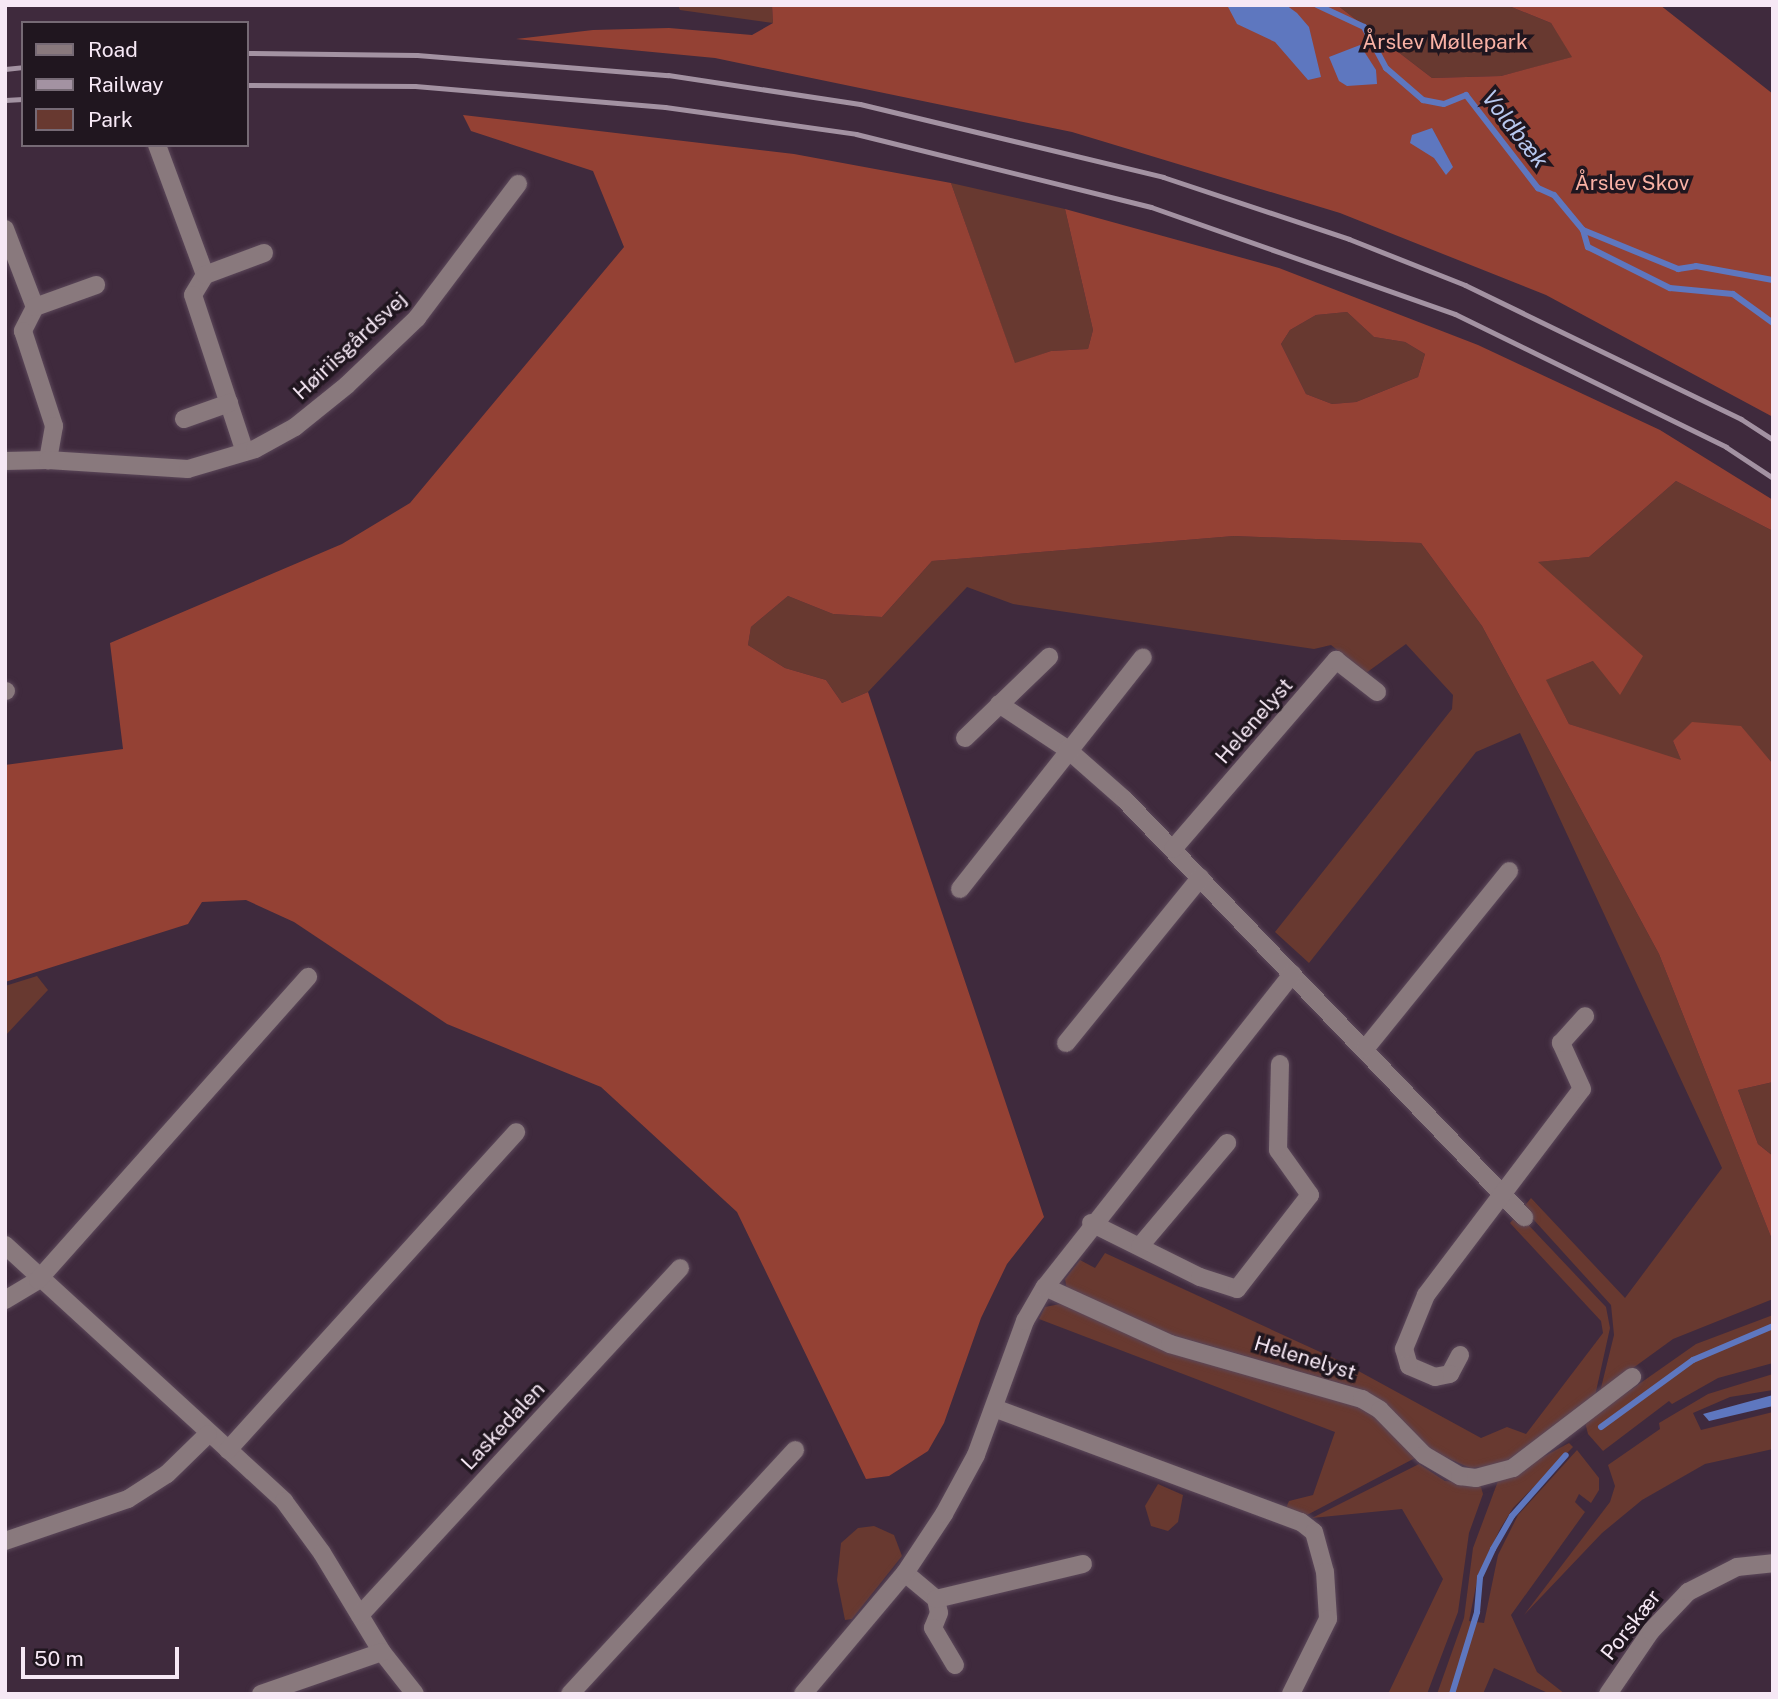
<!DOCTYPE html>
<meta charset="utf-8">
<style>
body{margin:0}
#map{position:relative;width:1778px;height:1699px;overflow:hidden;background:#3f2a3d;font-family:"Public Sans",sans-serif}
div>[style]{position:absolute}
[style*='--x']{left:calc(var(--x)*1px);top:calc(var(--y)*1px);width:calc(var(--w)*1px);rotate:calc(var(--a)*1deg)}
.green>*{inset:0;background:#683930}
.forest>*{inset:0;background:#944134}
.water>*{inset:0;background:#5e77bf}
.stream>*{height:6px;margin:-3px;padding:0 3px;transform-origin:3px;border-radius:3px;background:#5e77bf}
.roads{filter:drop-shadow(0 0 2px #5c485a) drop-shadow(0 0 2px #5c485a)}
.minor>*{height:18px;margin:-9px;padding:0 9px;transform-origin:9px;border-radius:9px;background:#89797d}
.rail>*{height:5px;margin:-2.5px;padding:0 2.5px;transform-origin:2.5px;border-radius:2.5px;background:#a392a2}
span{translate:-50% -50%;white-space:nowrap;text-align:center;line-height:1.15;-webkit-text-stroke:7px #20161f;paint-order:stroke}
.park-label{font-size:21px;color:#fab2a5}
.street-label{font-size:21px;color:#f6e8f5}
.water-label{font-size:23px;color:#b8c8ef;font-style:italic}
.frame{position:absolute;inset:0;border:7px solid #f6e8f5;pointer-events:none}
.legend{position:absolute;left:21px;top:21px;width:228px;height:126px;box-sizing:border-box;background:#20161f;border:2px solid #766a75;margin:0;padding:9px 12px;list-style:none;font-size:21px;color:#f6e8f5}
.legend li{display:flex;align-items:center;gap:14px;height:35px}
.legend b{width:35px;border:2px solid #766a75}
.scale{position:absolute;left:21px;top:1647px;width:158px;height:32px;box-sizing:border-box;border:4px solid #f6e8f5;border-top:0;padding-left:9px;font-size:21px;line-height:24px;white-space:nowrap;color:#f6e8f5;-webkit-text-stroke:5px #20161f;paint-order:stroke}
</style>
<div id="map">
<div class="green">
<i style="clip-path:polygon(678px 5px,772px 5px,773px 23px,680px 10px)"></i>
<i style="clip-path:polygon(1337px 5px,1509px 6px,1551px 23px,1573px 57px,1501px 76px,1432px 78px)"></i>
<i style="clip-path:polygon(951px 183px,1065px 209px,1093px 330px,1088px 349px,1051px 351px,1015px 364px)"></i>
<i style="clip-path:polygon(1347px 312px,1374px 337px,1405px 342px,1425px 354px,1418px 377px,1356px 402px,1332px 404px,1306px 394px,1281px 344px,1290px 330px,1316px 315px)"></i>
<i style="clip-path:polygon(1676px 481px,1773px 531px,1773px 764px,1740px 726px,1673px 741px,1682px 762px,1569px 724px,1545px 680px,1593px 661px,1537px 562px,1589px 557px)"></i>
<i style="clip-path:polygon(1234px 536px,1421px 543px,1482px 626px,1659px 954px,1773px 1242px,1773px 1299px,1673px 1339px,1600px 1392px,1614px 1335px,1611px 1305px,1523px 1208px,1531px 1198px,1625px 1298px,1722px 1168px,1520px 733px,1476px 752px,1309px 963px,1275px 932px,1452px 709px,1453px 695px,1406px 644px,1366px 673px,1331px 645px,1314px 649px,1013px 604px,967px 587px,868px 692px,842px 703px,826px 680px,785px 668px,748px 645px,751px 627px,788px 596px,833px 614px,882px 617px,932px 561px)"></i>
<i style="clip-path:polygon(37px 976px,48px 990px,5px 1036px,5px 986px)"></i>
<i style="clip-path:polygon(1773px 1082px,1773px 1156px,1758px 1144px,1738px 1090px)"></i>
<i style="clip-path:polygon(1518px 1214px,1606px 1307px,1610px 1328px,1595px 1396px,1504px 1463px,1486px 1467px,1470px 1468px,1432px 1451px,1382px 1402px,1357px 1388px,1155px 1330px,1067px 1291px,1065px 1279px,1080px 1260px,1095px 1268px,1105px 1253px,1342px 1362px,1481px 1438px,1507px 1427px,1526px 1434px,1603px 1333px,1601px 1321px,1510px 1223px)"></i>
<i style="clip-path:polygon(1060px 1304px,1148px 1342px,1342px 1398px,1374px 1414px,1415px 1458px,1307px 1515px,1286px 1508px,1289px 1501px,1313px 1495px,1335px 1432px,1039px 1319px,1045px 1307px)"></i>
<i style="clip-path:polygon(1773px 1315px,1773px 1363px,1718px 1378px,1672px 1404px,1669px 1401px,1603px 1451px,1588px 1434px,1585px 1422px,1696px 1344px)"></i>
<i style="clip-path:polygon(1773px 1374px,1773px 1390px,1730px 1397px,1693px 1413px,1701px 1430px,1773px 1412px,1773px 1449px,1705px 1464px,1642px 1500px,1602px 1533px,1524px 1615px,1610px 1502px,1615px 1486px,1608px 1465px,1660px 1429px,1659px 1423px,1708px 1394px)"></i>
<i style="clip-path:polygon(1569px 1443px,1573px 1447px,1513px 1508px,1500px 1529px,1478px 1576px,1469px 1621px,1484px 1623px,1498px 1555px,1518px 1515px,1577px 1450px,1599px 1478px,1599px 1490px,1591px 1503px,1579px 1494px,1575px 1502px,1585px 1512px,1511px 1615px,1537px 1672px,1565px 1694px,1550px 1694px,1494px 1668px,1483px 1694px,1437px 1694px,1464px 1618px,1473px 1548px,1498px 1481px)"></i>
<i style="clip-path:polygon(1419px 1464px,1445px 1481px,1480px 1484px,1483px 1494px,1469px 1533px,1458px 1612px,1427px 1694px,1388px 1694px,1443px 1579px,1402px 1509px,1312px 1518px)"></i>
<i style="clip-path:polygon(1158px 1484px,1183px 1495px,1178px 1522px,1168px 1531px,1151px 1526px,1145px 1506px)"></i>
<i style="clip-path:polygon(874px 1526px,894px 1535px,902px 1556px,852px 1619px,845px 1620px,837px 1580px,841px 1543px,858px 1528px)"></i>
</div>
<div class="forest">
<i style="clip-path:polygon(772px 5px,1337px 5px,1432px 78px,1501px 76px,1572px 57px,1551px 23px,1509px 6px,1442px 5px,1660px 5px,1773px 94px,1773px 417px,1546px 295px,1340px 213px,1072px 132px,715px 58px,516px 39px,593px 30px,669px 28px,752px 35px,773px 23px)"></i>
<i style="clip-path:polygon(evenodd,463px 115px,794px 154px,951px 183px,1015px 363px,1051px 351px,1088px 349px,1093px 330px,1065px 209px,1279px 268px,1478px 345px,1660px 430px,1773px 500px,1773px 531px,1676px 481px,1589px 557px,1538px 562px,1643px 656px,1620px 695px,1593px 661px,1546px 680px,1569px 724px,1681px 760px,1673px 741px,1692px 722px,1741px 726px,1773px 764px,1773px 1082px,1738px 1090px,1758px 1144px,1773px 1156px,1773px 1242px,1659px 954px,1482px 626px,1421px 543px,1234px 536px,932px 561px,882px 617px,833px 614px,788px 596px,751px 627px,748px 645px,785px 668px,826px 680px,842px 703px,868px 692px,1044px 1217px,1007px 1264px,981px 1318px,944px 1423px,928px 1451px,889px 1476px,866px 1479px,737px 1212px,601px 1087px,447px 1024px,294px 922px,246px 900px,202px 902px,188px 924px,5px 982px,5px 765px,123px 749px,110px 643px,342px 544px,410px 503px,624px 247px,593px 171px,471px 131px,463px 115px,1347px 312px,1374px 337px,1405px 342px,1425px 354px,1418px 377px,1356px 402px,1332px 404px,1306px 394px,1281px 344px,1290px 330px,1316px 315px,1347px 312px)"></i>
</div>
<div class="water">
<i style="clip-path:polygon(1227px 5px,1286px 5px,1297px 13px,1309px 27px,1321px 77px,1308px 80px,1275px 42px,1237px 24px)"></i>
<i style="clip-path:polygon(1360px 45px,1376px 70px,1377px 84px,1347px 86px,1339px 81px,1329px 57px)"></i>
<i style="clip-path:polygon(1432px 128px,1453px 167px,1446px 175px,1434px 158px,1410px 143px,1412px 135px)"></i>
<i style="clip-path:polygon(1773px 1395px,1773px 1406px,1709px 1421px,1703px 1414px)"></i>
</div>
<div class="stream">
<i style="--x:1317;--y:5;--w:52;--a:25.1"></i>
<i style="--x:1364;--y:27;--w:47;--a:61.8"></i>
<i style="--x:1386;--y:68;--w:49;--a:40.9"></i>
<i style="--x:1423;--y:100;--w:21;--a:11"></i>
<i style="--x:1444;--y:104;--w:24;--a:-22"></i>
<i style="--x:1466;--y:95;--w:118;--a:52.3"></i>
<i style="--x:1538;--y:188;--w:17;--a:24"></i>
<i style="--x:1554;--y:195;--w:45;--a:50.4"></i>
<i style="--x:1583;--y:230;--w:103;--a:22.3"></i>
<i style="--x:1678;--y:269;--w:18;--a:-9"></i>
<i style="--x:1696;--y:266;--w:78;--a:10.3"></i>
<i style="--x:1583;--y:230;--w:18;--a:74"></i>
<i style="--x:1588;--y:247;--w:92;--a:26.6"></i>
<i style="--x:1670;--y:288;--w:63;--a:5.4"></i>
<i style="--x:1733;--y:294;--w:49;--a:35.9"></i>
<i style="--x:1601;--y:1427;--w:114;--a:-36.1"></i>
<i style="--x:1693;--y:1360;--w:87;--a:-23"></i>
<i style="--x:1452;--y:1694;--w:86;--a:-73"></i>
<i style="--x:1477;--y:1612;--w:35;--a:-85"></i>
<i style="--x:1480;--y:1577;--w:31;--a:-65"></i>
<i style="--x:1493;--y:1549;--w:38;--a:-60"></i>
<i style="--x:1512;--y:1516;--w:81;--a:-48.5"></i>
</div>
<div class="roads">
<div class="minor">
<i style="--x:157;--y:145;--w:139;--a:69.7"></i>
<i style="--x:205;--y:275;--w:23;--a:121"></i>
<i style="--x:193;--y:295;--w:165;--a:71.7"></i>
<i style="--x:5;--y:229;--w:84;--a:69"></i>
<i style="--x:35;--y:307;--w:27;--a:117"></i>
<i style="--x:23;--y:331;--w:100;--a:71.9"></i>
<i style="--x:54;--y:426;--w:35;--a:100"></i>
<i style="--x:205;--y:275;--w:63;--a:-20.4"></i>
<i style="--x:35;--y:307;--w:65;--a:-19.8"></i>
<i style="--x:184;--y:419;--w:48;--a:-19.6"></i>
<i style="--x:5;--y:461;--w:43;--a:-1.3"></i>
<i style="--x:48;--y:460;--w:140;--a:3.7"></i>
<i style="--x:188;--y:469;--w:70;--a:-16.6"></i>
<i style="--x:255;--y:449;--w:46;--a:-28.8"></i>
<i style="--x:295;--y:427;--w:67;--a:-38.9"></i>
<i style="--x:347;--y:385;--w:97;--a:-43.7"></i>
<i style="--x:417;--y:318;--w:168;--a:-53"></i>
<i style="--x:5;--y:691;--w:1;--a:0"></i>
<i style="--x:999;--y:704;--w:82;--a:33.5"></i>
<i style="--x:1067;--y:749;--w:76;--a:41.3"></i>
<i style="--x:1124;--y:799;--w:579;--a:46.26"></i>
<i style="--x:965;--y:738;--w:117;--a:-44"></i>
<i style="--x:1173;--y:849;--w:250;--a:-49.2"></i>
<i style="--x:1336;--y:660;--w:52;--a:38"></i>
<i style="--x:960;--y:889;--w:295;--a:-51.7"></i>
<i style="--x:1066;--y:1043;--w:213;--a:-50.9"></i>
<i style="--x:1365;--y:1049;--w:229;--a:-51"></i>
<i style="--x:1091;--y:1223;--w:122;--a:26.4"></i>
<i style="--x:1200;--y:1277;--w:39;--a:18"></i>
<i style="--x:1237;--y:1289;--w:119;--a:-52.2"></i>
<i style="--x:1310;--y:1195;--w:55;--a:-125.4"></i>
<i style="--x:1278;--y:1150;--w:86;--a:-88.7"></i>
<i style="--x:5;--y:1245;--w:379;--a:42.5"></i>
<i style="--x:284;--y:1501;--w:64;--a:53.8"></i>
<i style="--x:322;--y:1553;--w:116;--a:58.8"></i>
<i style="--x:382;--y:1652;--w:53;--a:51.8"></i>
<i style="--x:1140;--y:1246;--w:135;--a:-49.8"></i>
<i style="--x:1045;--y:1287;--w:137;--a:24.5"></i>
<i style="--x:1170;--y:1344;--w:200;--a:16"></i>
<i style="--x:1362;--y:1399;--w:21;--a:31"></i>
<i style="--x:1380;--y:1410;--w:63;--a:45.6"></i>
<i style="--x:1424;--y:1455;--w:42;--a:30.3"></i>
<i style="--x:1460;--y:1476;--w:16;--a:7"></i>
<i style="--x:1476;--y:1478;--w:38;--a:-15"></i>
<i style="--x:1513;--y:1468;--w:150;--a:-37.4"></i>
<i style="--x:5;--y:1300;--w:39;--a:-31"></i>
<i style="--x:38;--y:1280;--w:406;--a:-48.3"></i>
<i style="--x:1460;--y:1355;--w:21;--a:118"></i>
<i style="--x:1450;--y:1374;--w:15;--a:169"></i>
<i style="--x:1435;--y:1377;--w:28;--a:-157"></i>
<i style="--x:1409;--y:1366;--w:18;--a:-106"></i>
<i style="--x:1404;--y:1349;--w:58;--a:-67.8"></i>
<i style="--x:1426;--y:1295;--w:258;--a:-52.9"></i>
<i style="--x:1582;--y:1089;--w:51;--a:-114.5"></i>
<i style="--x:1561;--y:1043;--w:36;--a:-48"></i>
<i style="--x:994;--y:1408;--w:327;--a:20.4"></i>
<i style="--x:1301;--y:1522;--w:16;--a:38"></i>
<i style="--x:1314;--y:1532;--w:41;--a:74.6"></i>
<i style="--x:1325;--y:1572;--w:47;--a:86.3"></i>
<i style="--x:1328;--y:1619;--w:84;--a:116.3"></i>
<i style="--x:228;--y:1450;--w:429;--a:-47.8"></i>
<i style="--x:5;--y:1541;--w:130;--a:-18.9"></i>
<i style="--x:128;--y:1499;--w:46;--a:-32.7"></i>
<i style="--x:167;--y:1474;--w:57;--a:-44.3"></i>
<i style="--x:905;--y:1573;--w:40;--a:40"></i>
<i style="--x:936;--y:1599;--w:14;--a:78"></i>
<i style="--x:939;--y:1613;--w:16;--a:112"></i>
<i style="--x:933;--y:1628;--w:43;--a:59.3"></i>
<i style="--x:936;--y:1599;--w:151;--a:-13.4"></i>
<i style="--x:360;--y:1615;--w:472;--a:-47.3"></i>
<i style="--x:261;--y:1694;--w:128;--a:-19.1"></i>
<i style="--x:570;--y:1694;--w:332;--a:-47.3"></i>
<i style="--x:803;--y:1694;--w:158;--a:-49.9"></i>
<i style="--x:905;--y:1573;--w:71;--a:-56.5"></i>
<i style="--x:944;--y:1514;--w:67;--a:-61.5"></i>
<i style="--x:976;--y:1455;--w:143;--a:-69.9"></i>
<i style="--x:1025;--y:1321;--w:39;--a:-60"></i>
<i style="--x:1045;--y:1287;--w:399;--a:-51.7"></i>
<i style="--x:1608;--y:1694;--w:76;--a:-55.7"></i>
<i style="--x:1651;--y:1631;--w:54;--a:-46.5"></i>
<i style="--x:1688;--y:1592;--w:55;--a:-27"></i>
<i style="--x:1737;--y:1567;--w:36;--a:-6"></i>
</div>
</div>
<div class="rail">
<i style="--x:247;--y:53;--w:170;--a:0.7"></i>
<i style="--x:417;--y:55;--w:252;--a:4.6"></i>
<i style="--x:668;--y:75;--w:194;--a:8.6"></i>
<i style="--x:860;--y:104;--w:312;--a:13.5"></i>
<i style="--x:1163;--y:177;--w:196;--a:18.4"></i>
<i style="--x:1349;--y:239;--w:125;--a:21.6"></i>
<i style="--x:1465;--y:285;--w:307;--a:25.9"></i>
<i style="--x:1741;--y:419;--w:38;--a:33"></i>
<i style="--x:5;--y:69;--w:18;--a:-6"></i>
<i style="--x:247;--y:85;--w:168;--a:0.3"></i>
<i style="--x:415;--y:86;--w:251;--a:4.8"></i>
<i style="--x:665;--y:107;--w:193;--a:8"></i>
<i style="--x:856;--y:134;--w:304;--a:13.9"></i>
<i style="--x:1151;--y:207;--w:322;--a:19.4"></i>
<i style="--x:1455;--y:314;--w:302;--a:26.1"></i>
<i style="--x:1726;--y:447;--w:56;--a:33.4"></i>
<i style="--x:5;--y:100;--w:18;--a:-3"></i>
</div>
<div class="park-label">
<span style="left:1445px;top:42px">Årslev Møllepark</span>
<span style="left:1632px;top:183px">Årslev Skov</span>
</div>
<div class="street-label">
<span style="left:350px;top:346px;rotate:-43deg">Høiriisgårdsvej</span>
<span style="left:1254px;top:721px;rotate:-49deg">Helenelyst</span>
<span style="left:1305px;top:1358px;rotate:17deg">Helenelyst</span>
<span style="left:503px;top:1426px;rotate:-47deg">Laskedalen</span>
<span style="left:1631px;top:1625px;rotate:-52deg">Porskær</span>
</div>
<div class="water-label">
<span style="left:1515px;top:129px;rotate:52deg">Voldbæk</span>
</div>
<div class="frame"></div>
<ul class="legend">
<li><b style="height:9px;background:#89797d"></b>Road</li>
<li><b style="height:9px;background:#a392a2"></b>Railway</li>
<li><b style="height:19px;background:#683930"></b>Park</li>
</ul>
<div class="scale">50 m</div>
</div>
